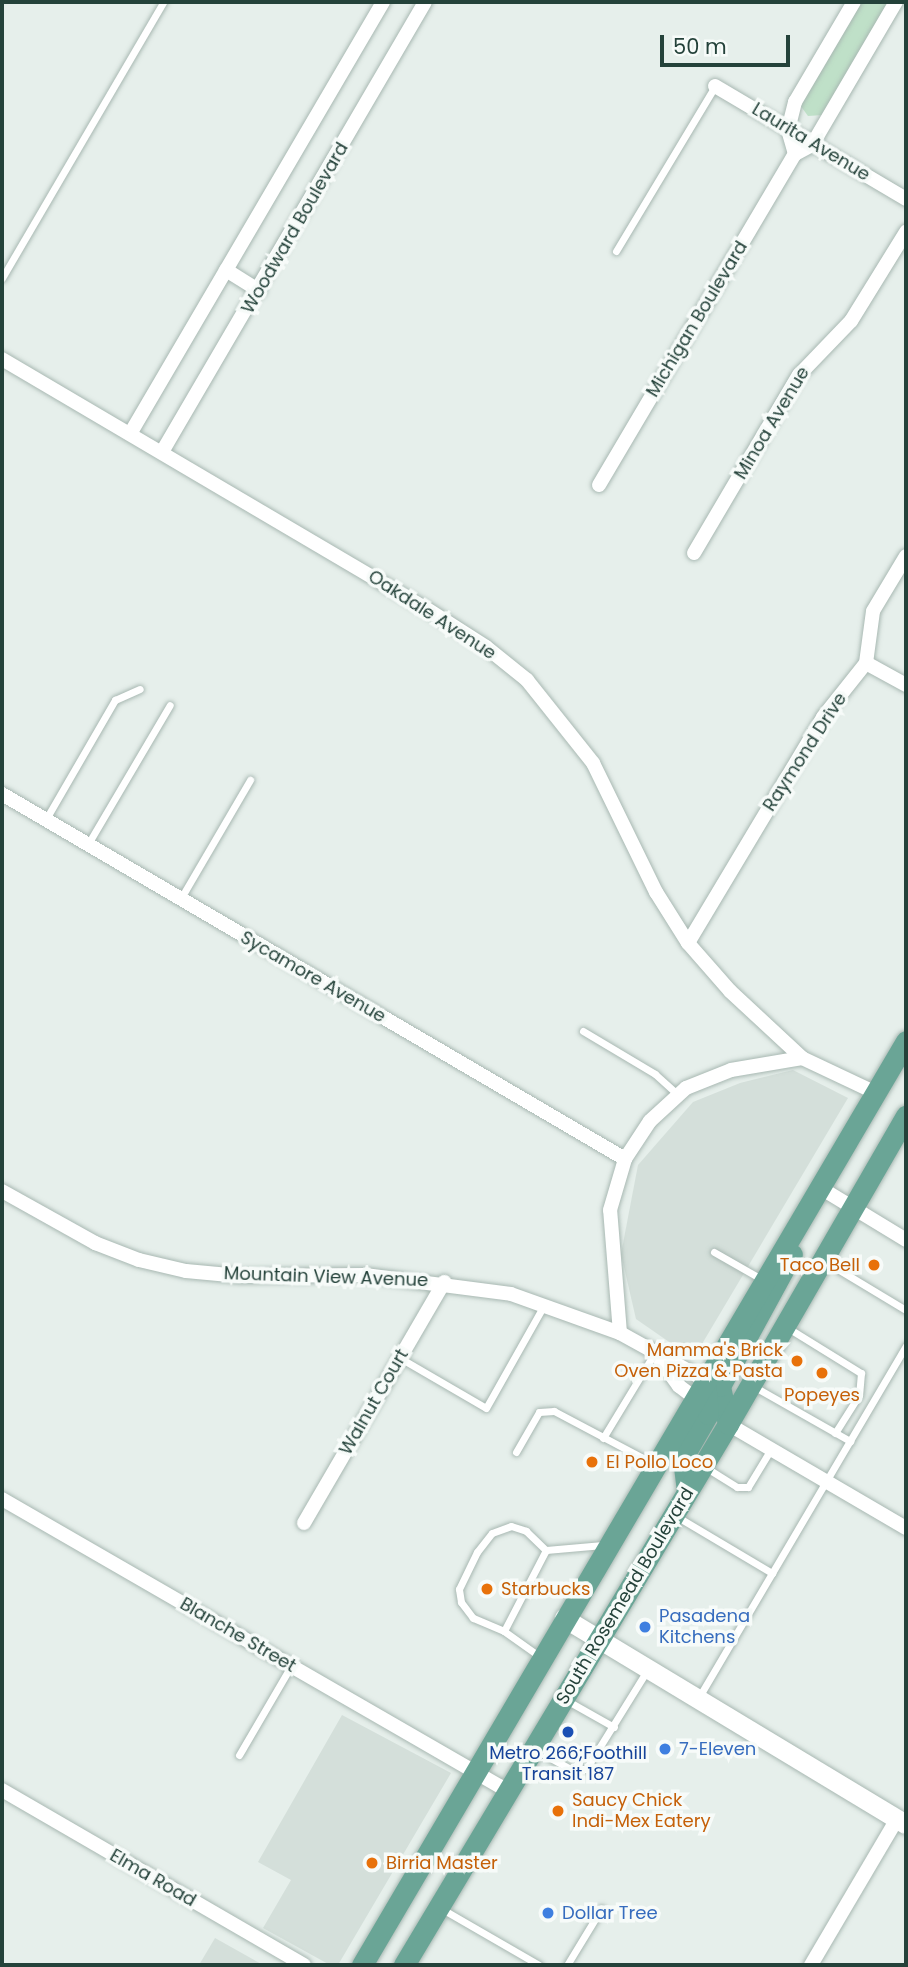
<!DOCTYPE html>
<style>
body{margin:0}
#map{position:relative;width:908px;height:1967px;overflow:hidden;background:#e6efeb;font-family:Poppins,sans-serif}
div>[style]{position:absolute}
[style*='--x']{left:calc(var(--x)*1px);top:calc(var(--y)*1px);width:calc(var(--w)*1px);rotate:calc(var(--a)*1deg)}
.built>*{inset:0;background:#d4dfda}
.green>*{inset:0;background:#bfe0c8}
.roads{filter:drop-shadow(0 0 2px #a8b8b2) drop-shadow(0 0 2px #a8b8b2)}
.service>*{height:7px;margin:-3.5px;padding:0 3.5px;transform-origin:3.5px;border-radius:3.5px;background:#fff}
.minor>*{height:14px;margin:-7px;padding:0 7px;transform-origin:7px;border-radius:7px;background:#fff}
.secondary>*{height:19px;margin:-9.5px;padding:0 9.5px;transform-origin:9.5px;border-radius:9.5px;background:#fff}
.primary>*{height:21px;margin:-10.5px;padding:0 10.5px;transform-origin:10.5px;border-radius:10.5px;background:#6aa596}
.dots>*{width:19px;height:19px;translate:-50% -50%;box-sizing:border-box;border:4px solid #f7fbf9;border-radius:50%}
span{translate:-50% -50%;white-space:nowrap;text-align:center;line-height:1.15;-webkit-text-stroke:7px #f7fbf9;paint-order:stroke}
.street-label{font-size:18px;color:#24423a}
.food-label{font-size:18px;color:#c56008}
.right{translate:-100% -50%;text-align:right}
.left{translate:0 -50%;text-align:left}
.shop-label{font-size:18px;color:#366cbe}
.transit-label{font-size:18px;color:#164399}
.frame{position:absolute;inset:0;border:4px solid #24423a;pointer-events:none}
.scale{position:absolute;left:660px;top:35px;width:130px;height:32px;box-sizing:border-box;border:4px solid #24423a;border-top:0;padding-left:9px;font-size:21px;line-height:24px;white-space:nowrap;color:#24423a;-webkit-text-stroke:5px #f7fbf9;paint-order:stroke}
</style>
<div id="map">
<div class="built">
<i style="clip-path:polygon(793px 1070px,848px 1098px,696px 1354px,685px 1353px,636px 1319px,621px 1254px,638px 1165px,693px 1102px,740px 1083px)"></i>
<i style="clip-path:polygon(342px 1715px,451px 1773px,338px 1965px,330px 1965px,263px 1928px,291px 1880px,258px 1862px)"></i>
<i style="clip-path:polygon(215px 1938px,263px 1965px,199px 1965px)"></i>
</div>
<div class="green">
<i style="clip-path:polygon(860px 2px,888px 2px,823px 115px,808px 116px,800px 105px)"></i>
</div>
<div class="roads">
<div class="service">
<i style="--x:616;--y:251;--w:192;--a:-59"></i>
<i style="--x:2;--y:278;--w:320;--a:-59.7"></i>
<i style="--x:46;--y:819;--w:138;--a:-59.9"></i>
<i style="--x:115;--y:700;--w:27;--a:-24"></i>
<i style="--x:88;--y:844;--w:161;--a:-59.5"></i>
<i style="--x:181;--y:898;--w:137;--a:-59.7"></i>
<i style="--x:583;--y:1031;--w:84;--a:30.8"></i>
<i style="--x:655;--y:1074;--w:30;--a:42"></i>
<i style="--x:714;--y:1252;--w:56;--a:29.7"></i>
<i style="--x:826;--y:1262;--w:93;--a:31"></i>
<i style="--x:788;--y:1328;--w:86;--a:31.7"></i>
<i style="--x:861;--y:1373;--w:22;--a:95"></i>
<i style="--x:859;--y:1395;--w:45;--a:122.3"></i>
<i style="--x:400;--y:1358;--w:99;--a:30.2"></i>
<i style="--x:486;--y:1408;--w:118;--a:-60.6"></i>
<i style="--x:753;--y:1386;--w:112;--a:29.6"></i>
<i style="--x:603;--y:1438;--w:100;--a:-58.8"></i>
<i style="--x:516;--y:1452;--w:46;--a:-60.1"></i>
<i style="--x:539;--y:1412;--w:15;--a:-4"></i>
<i style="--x:554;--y:1411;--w:113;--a:27.9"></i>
<i style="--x:705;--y:1467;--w:38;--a:32"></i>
<i style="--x:737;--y:1487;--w:11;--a:0"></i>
<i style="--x:748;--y:1487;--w:44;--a:-58.8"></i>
<i style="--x:676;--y:1516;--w:112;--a:30.7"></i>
<i style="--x:504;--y:1631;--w:91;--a:-62.6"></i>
<i style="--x:539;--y:1656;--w:43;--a:-144.5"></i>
<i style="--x:504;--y:1631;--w:34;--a:-157"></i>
<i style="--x:473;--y:1618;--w:20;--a:-127"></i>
<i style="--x:461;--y:1602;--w:13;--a:-99"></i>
<i style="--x:459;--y:1589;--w:41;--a:-64.1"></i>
<i style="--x:477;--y:1552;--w:24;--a:-52"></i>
<i style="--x:492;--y:1533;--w:20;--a:-20"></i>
<i style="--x:511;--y:1526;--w:16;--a:18"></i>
<i style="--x:526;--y:1531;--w:28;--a:44"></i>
<i style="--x:546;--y:1550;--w:57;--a:-5"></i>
<i style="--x:699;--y:1697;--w:408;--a:-59.5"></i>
<i style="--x:566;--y:1700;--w:55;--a:29.4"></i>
<i style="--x:536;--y:1750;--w:39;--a:29"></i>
<i style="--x:570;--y:1769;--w:16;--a:0"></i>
<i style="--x:586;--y:1769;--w:118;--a:-58.2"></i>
<i style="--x:239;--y:1755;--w:103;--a:-59.7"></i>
<i style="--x:442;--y:1909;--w:112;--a:30"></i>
<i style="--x:567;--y:1965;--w:66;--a:-58.7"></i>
</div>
<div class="minor">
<i style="--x:715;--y:86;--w:222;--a:30.6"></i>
<i style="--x:795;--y:154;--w:25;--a:-106"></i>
<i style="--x:788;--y:130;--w:29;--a:-76"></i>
<i style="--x:795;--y:102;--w:116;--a:-59.5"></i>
<i style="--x:226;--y:270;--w:39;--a:32"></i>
<i style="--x:2;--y:359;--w:487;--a:30.5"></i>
<i style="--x:422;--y:606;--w:76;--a:32.6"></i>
<i style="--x:486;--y:647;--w:53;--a:38.8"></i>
<i style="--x:527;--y:680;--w:106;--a:51.5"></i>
<i style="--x:593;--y:763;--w:144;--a:64"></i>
<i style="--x:656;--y:892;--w:60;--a:57.9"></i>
<i style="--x:688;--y:943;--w:64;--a:48.8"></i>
<i style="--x:730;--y:991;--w:98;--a:42.9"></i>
<i style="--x:802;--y:1058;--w:82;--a:25.3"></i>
<i style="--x:130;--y:434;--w:501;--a:-59.64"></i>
<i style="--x:162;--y:452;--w:521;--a:-59.7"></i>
<i style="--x:599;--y:485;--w:385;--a:-59.4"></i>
<i style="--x:795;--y:154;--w:19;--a:-28"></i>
<i style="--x:812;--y:145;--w:166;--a:-59.6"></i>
<i style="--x:694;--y:553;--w:207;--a:-59.5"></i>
<i style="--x:799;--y:375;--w:75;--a:-46.1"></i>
<i style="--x:851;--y:321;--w:105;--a:-58.3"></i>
<i style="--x:866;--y:663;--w:46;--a:28.8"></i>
<i style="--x:2;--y:794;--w:722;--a:30.36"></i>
<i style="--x:688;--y:943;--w:263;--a:-59.1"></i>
<i style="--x:823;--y:717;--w:69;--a:-51.5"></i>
<i style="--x:866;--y:663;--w:52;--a:-82.3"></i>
<i style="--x:873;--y:611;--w:64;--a:-59"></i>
<i style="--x:819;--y:1187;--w:102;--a:31.3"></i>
<i style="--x:2;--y:1191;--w:107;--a:29.2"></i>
<i style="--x:95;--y:1243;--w:47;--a:21.1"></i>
<i style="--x:139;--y:1260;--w:48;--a:13.2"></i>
<i style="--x:186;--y:1271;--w:54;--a:5.3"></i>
<i style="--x:240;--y:1276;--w:125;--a:-0.5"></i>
<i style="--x:365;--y:1275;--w:147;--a:7.4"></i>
<i style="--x:511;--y:1294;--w:116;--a:19.7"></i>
<i style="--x:620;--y:1333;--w:97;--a:28.9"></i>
<i style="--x:620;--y:1333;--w:123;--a:-94.6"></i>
<i style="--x:610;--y:1210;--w:53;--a:-73.6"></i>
<i style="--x:625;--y:1159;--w:45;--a:-56.7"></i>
<i style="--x:650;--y:1121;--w:49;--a:-42.5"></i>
<i style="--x:686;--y:1088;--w:48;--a:-21.8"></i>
<i style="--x:731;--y:1070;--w:72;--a:-9.6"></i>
<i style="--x:655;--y:1353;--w:41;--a:54"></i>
<i style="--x:679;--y:1386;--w:21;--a:37"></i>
<i style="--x:728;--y:1424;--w:206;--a:30.3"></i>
<i style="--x:2;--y:1499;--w:584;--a:29.99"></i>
<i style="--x:304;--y:1523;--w:279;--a:-59.8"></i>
<i style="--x:2;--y:1790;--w:349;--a:30.1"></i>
<i style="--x:811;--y:1965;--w:169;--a:-59.5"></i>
</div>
<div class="secondary">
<i style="--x:564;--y:1618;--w:399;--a:31.1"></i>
</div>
<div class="primary">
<i style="--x:728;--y:1424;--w:39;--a:-102"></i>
<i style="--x:720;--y:1386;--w:150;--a:-61.4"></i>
<i style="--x:687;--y:1491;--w:34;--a:-97"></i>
<i style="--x:683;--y:1457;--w:50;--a:-59.8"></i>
<i style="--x:708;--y:1414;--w:32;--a:-95"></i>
<i style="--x:362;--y:1965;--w:1072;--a:-59.51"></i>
<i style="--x:404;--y:1965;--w:631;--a:-59.08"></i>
<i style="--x:728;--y:1424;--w:356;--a:-60"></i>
</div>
</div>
<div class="dots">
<i style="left:874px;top:1265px;background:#e8710a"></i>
<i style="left:797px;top:1361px;background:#e8710a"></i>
<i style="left:822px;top:1373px;background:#e8710a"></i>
<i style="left:592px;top:1462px;background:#e8710a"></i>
<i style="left:487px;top:1589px;background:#e8710a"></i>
<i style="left:645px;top:1627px;background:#3f7fe0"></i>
<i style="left:568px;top:1732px;background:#1a4fb4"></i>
<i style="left:665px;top:1749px;background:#3f7fe0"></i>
<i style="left:558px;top:1811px;background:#e8710a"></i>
<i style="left:372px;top:1863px;background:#e8710a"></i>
<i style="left:548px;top:1913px;background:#3f7fe0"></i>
</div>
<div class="street-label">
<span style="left:811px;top:142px;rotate:31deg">Laurita Avenue</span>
<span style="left:295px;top:228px;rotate:-60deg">Woodward Boulevard</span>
<span style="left:697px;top:319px;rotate:-59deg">Michigan Boulevard</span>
<span style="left:772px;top:423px;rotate:-59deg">Minoa Avenue</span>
<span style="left:432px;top:615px;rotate:33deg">Oakdale Avenue</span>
<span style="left:805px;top:752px;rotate:-57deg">Raymond Drive</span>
<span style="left:313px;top:977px;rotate:30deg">Sycamore Avenue</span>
<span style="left:326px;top:1277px;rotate:2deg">Mountain View Avenue</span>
<span style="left:374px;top:1402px;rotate:-60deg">Walnut Court</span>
<span style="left:625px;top:1596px;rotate:-59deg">South Rosemead Boulevard</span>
<span style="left:238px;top:1635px;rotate:30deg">Blanche Street</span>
<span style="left:153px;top:1878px;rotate:30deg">Elma Road</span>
</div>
<div class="food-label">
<span class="right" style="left:860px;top:1265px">Taco Bell</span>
<span class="right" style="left:783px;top:1361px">Mamma's Brick<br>Oven Pizza &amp; Pasta</span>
<span style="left:822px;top:1395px">Popeyes</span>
<span class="left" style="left:606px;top:1462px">El Pollo Loco</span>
<span class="left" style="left:501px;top:1589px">Starbucks</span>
<span class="left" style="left:572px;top:1811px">Saucy Chick<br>Indi-Mex Eatery</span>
<span class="left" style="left:386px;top:1863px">Birria Master</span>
</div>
<div class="shop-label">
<span class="left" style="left:659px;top:1627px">Pasadena<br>Kitchens</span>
<span class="left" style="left:679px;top:1749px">7-Eleven</span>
<span class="left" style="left:562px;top:1913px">Dollar Tree</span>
</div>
<div class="transit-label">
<span style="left:568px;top:1764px">Metro 266;Foothill<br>Transit 187</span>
</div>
<div class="frame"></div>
<div class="scale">50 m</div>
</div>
